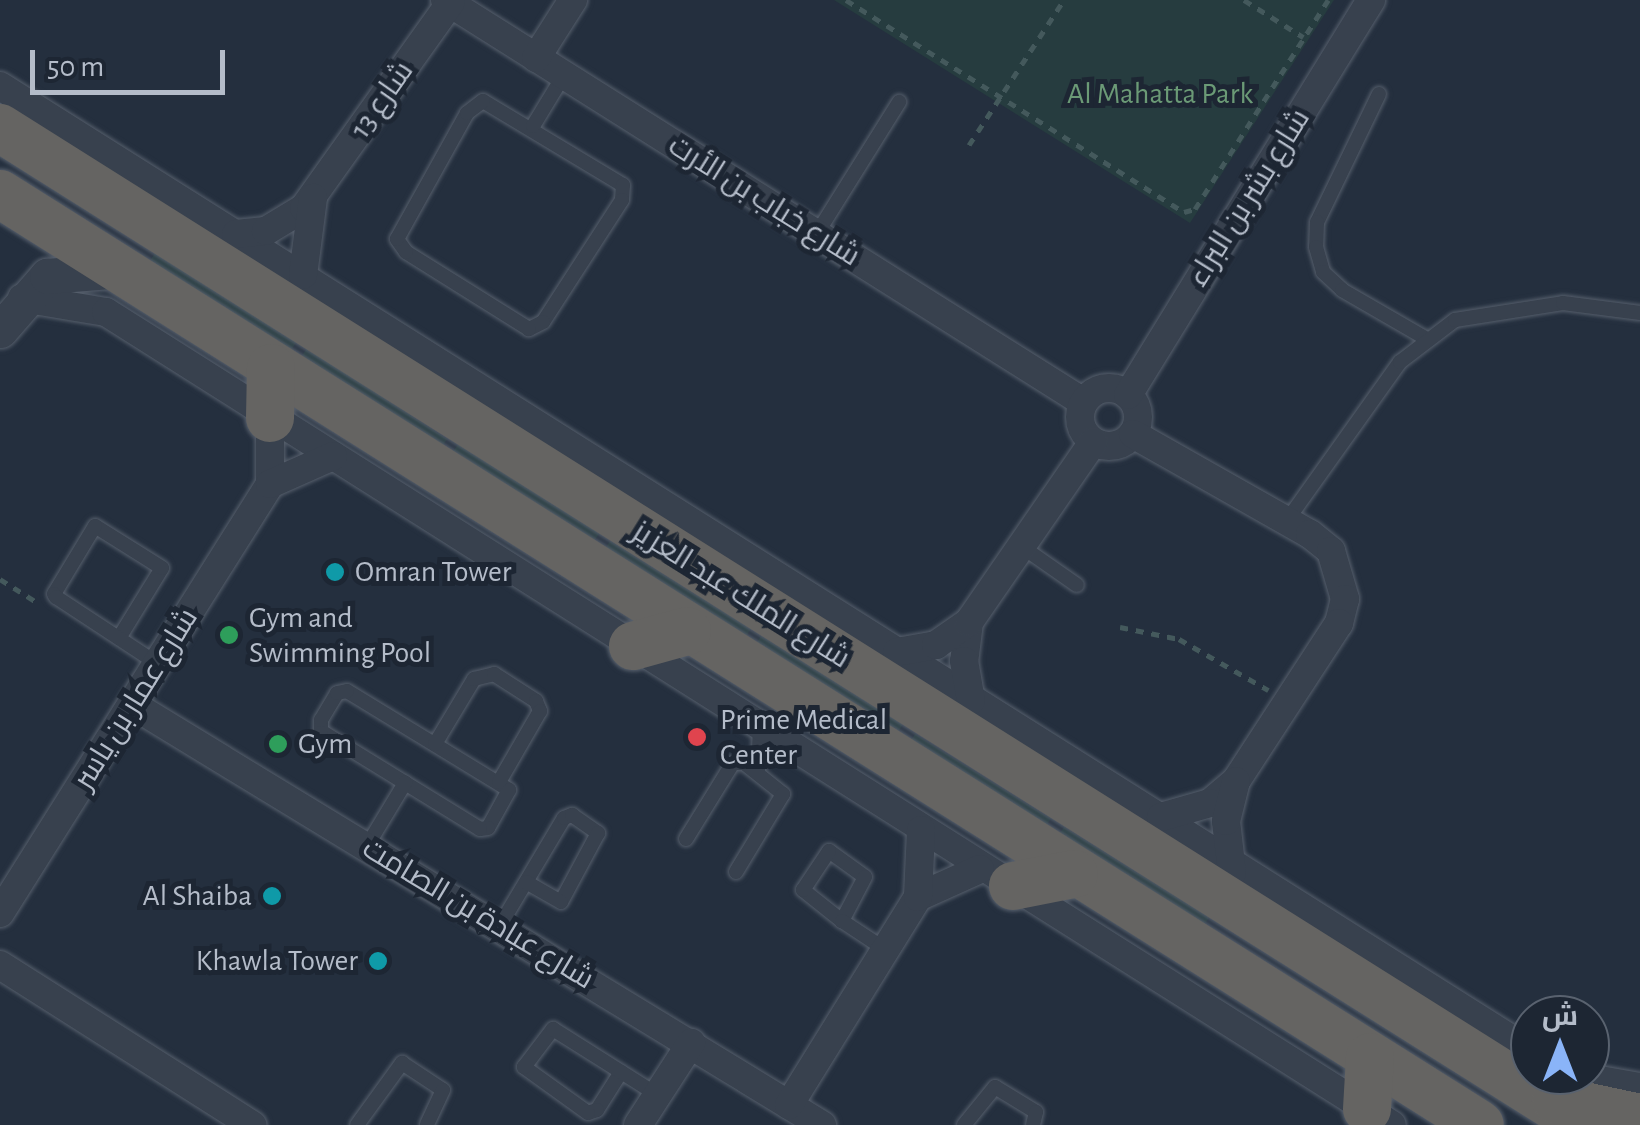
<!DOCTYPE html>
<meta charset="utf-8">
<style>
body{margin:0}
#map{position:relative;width:1640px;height:1125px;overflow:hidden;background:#242f3e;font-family:"Alegreya Sans",Cairo,sans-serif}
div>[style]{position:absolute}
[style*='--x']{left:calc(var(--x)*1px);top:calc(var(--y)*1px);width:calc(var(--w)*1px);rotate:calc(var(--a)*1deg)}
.green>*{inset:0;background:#263c3f;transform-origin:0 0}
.path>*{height:5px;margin-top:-2.5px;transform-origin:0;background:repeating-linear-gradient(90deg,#44595c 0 8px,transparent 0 16px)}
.roads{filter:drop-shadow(0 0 2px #565f6c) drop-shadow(0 0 2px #565f6c)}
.service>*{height:14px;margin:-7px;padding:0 7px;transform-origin:7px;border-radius:7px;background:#38414e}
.minor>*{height:28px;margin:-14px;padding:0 14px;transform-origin:14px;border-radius:14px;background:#38414e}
.minor>.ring{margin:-14px;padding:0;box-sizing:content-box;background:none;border:28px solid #38414e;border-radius:50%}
.tertiary>*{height:35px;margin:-17.5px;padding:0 17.5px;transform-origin:17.5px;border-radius:17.5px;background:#38414e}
.trunk>*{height:48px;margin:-24px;padding:0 24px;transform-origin:24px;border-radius:24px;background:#656462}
.dots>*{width:28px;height:28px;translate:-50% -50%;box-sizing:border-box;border:5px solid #1d2633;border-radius:50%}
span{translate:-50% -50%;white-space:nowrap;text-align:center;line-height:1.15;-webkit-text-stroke:10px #1d2633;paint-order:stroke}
.park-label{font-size:30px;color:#6b9a76}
.street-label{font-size:30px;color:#b4bcc9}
.poi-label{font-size:30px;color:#b4bcc9}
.left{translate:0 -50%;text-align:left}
.right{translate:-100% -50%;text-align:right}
.north{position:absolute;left:1510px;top:995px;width:100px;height:100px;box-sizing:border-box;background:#1d2633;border:2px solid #59626f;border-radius:50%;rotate:0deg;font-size:28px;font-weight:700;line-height:40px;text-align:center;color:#b4bcc9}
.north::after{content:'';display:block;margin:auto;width:35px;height:45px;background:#8ab4f8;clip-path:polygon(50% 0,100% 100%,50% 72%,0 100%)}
.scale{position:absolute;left:30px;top:50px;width:195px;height:45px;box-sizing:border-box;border:5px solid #b4bcc9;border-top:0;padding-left:12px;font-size:30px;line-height:35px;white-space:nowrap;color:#b4bcc9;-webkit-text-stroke:8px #1d2633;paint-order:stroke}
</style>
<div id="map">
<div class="green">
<i style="clip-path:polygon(834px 0,1334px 0,1190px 223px)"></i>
<i style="left:155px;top:253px;width:167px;height:13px;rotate:32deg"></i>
<i style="left:307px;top:348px;width:167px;height:13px;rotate:33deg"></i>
<i style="left:458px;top:444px;width:167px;height:14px;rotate:32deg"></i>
<i style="left:610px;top:541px;width:166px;height:13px;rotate:32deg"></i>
<i style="left:761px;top:636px;width:167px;height:14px;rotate:32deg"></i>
<i style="left:915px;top:734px;width:160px;height:13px;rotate:32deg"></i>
<i style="left:1064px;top:827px;width:171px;height:14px;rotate:32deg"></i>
</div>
<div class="path">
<i style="--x:846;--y:0;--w:399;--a:32.1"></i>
<i style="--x:1184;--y:212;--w:11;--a:-15"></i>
<i style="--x:1195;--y:209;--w:248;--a:-57.5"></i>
<i style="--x:1244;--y:0;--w:70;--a:32.1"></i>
<i style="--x:969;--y:145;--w:173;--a:-56.8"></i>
<i style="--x:0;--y:579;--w:41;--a:32.2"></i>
<i style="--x:1120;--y:627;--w:60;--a:11.5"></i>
<i style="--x:1179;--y:639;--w:103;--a:29.8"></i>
</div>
<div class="roads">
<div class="service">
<i style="--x:1379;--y:94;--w:142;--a:115.8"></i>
<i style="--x:1317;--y:222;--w:25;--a:92"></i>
<i style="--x:1316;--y:247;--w:26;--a:74"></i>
<i style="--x:1323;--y:272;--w:26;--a:43"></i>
<i style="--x:1342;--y:290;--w:96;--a:30"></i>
<i style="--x:483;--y:101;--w:163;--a:31"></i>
<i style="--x:623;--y:185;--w:15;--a:94"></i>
<i style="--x:622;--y:200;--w:145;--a:122.9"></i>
<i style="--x:543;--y:322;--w:16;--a:153"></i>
<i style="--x:529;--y:329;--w:145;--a:-148"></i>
<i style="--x:406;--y:252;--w:16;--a:-125"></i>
<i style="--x:397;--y:239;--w:144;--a:-60.9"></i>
<i style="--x:467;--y:113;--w:20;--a:-37"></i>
<i style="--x:533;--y:126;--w:60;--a:-58.7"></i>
<i style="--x:816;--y:235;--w:157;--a:-58"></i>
<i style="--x:1288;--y:519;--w:193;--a:-54.5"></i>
<i style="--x:1400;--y:362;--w:69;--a:-37.4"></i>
<i style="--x:1455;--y:320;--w:109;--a:-8.9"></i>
<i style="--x:1563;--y:303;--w:78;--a:7.4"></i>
<i style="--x:1021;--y:546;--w:68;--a:34.9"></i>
<i style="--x:119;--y:638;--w:82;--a:-58.4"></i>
<i style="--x:162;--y:568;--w:79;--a:-147.9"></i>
<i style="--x:95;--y:526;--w:79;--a:121.1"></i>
<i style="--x:54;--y:594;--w:4;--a:56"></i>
<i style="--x:56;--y:597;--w:122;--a:33.3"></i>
<i style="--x:347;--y:691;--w:190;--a:31.4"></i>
<i style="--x:509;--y:790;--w:43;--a:118.9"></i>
<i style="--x:488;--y:828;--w:8;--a:173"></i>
<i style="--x:480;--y:829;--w:187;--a:-148.4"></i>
<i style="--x:321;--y:731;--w:11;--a:-90"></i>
<i style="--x:321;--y:720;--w:31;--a:-59"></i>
<i style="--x:337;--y:693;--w:10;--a:-11"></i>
<i style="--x:435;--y:744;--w:76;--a:-59"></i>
<i style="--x:474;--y:679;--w:21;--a:-14"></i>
<i style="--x:494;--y:674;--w:50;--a:32.7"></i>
<i style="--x:536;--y:701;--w:11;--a:68"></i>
<i style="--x:540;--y:711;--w:82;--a:120"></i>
<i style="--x:758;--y:772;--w:45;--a:-87.5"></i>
<i style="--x:686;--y:839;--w:89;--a:-58.3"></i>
<i style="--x:733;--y:763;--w:11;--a:0"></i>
<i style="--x:744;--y:763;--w:50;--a:38.5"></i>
<i style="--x:783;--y:794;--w:91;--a:121.1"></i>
<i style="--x:367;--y:846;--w:74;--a:-58.9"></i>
<i style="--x:829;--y:851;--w:44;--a:35.8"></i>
<i style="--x:865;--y:877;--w:50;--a:117.6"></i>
<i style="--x:842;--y:921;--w:50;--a:-141.5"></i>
<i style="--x:803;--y:890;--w:47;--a:-56.3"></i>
<i style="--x:842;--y:921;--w:53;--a:33.4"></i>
<i style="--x:499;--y:927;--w:127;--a:-59.2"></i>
<i style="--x:564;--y:818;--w:9;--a:-21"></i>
<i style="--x:572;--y:815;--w:32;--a:35"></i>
<i style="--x:598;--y:833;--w:78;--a:118.2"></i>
<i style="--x:561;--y:902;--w:40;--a:-150.3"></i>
<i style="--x:621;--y:1072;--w:45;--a:122.3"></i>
<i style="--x:597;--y:1110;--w:9;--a:162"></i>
<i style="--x:588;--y:1113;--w:79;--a:-144.3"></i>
<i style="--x:524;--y:1067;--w:48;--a:-52.7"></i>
<i style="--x:553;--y:1029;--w:124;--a:32.2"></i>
<i style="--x:357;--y:1125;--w:77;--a:-54"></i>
<i style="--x:402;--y:1063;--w:49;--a:33.4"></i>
<i style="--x:443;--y:1090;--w:38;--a:115"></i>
<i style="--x:964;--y:1125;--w:49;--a:-50.8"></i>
<i style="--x:995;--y:1087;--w:48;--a:31.4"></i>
<i style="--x:1036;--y:1112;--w:13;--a:103"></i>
</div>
<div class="minor">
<i style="--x:445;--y:0;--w:754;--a:32.21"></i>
<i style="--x:536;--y:58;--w:69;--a:-57.5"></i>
<i style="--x:0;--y:86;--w:1809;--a:32.24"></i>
<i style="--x:236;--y:234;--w:30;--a:-6"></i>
<i style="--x:266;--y:231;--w:44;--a:-31.2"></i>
<i style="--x:304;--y:208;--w:252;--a:-54.5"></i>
<i style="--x:303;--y:275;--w:78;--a:-82.6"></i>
<i style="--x:22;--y:298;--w:85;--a:9.5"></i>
<i style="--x:106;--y:312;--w:1521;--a:32.3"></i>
<i class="ring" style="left:1080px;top:388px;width:30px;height:30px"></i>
<i style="--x:1128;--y:395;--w:464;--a:-58.4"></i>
<i style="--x:1133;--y:434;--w:203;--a:29.5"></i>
<i style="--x:1310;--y:534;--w:27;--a:39"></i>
<i style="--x:1331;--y:551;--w:50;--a:73.7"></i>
<i style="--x:1345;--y:599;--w:25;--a:104"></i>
<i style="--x:1339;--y:623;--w:189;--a:123.1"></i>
<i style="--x:1236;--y:781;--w:34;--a:140"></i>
<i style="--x:1210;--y:803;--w:51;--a:164.1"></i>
<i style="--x:270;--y:484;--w:66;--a:-90"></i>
<i style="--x:969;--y:622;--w:39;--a:97"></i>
<i style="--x:964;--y:661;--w:40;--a:80"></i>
<i style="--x:897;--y:652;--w:40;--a:-10"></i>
<i style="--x:936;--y:645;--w:40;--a:-34.9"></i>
<i style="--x:969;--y:622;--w:219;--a:-55.4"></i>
<i style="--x:133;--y:705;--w:807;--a:31.37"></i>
<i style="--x:1232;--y:873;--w:52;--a:-96.6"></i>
<i style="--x:1226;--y:821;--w:41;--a:-76"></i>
<i style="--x:918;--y:897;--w:68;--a:-24.3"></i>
<i style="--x:0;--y:913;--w:507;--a:-57.81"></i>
<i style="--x:270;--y:484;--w:69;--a:-24"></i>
<i style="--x:0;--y:965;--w:299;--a:32.4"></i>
<i style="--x:1571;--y:1075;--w:70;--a:9.9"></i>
<i style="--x:789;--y:1105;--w:245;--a:-58.2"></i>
<i style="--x:918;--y:897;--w:67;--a:-87.4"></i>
<i style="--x:638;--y:1125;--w:98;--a:-57.1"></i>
</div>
<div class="tertiary">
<i style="--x:0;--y:330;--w:72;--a:-49"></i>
<i style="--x:47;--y:276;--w:75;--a:-4.6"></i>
</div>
<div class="trunk">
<i style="--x:0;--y:128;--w:1872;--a:32.19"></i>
<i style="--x:0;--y:194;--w:1748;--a:32.17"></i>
<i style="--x:270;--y:418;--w:50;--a:-88.9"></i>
<i style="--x:633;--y:646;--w:56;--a:-15.5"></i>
<i style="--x:1013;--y:886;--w:62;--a:-11.1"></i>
<i style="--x:1556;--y:1100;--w:86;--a:12.1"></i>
<i style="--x:1367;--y:1109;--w:52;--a:-86.7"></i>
</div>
</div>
<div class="dots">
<i style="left:335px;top:572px;background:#0f9aa8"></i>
<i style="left:229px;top:635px;background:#2e9e5b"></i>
<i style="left:697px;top:737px;background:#e0444e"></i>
<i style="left:278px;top:744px;background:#2e9e5b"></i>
<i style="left:272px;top:896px;background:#0f9aa8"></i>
<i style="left:378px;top:961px;background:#0f9aa8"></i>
</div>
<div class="park-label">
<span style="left:1160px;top:94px">Al Mahatta Park</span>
</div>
<div class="street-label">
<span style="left:382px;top:100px;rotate:-55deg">شارع 13</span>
<span style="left:1249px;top:198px;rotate:-58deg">شارع بشر بن البراء</span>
<span style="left:764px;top:201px;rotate:32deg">شارع خباب بن الأرت</span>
<span style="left:741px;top:595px;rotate:32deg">شارع الملك عبد العزيز</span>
<span style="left:136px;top:699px;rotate:-58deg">شارع عمار بن ياسر</span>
<span style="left:478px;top:914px;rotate:31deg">شارع عبادة بن الصامت</span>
</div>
<div class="poi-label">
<span class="left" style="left:355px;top:572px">Omran Tower</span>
<span class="left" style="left:249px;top:635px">Gym and<br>Swimming Pool</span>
<span class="left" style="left:720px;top:737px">Prime Medical<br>Center</span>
<span class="left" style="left:298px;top:744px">Gym</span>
<span class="right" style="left:252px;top:896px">Al Shaiba</span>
<span class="right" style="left:358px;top:961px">Khawla Tower</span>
</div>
<div class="north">ش</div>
<div class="scale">50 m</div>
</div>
